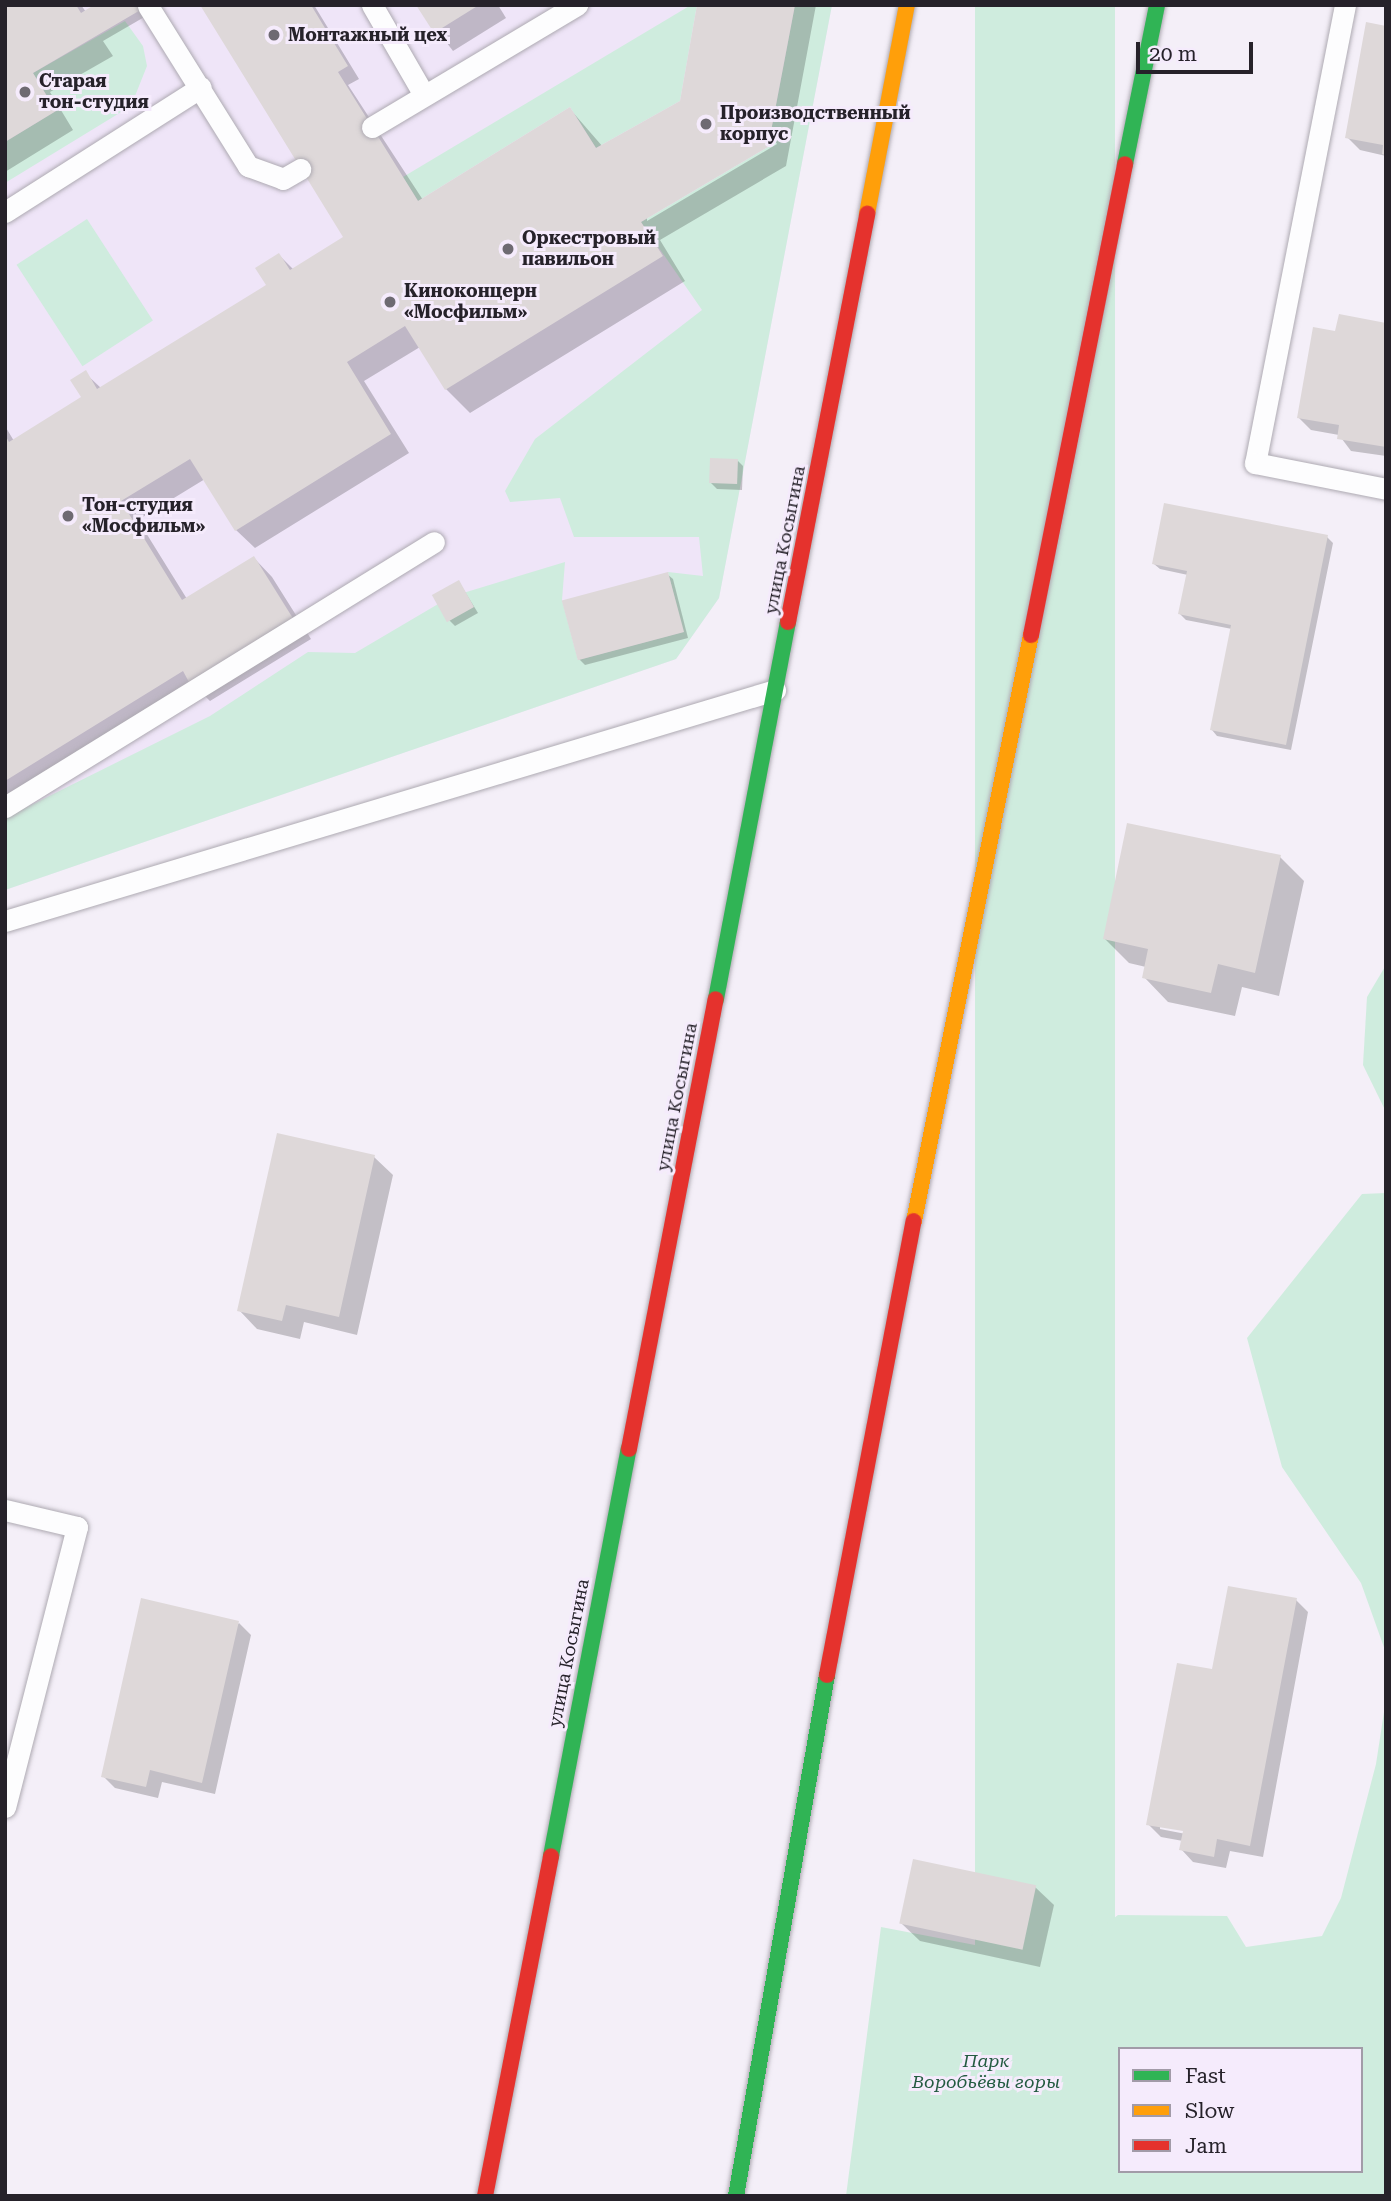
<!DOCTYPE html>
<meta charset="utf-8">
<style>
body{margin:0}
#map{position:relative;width:1391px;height:2201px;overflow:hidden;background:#f4eff8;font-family:"Roboto Serif",serif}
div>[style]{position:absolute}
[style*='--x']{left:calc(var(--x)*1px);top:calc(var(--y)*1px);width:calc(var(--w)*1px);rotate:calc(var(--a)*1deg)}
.built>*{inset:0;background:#efe5f8}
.green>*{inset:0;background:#cfecde;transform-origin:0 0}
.shadow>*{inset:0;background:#0003}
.building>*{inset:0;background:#ded8d9;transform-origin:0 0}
.roads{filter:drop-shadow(0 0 2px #aeaab2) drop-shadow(0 0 2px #aeaab2)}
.lane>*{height:21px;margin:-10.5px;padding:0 10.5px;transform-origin:10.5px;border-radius:10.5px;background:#fdfdfe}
.fast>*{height:16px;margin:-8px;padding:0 8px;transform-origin:8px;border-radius:8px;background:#30b455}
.slow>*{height:16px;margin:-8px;padding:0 8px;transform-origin:8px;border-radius:8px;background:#ff9f0a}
.jam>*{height:16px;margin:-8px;padding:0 8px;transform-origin:8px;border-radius:8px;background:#e5322d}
.dots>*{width:19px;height:19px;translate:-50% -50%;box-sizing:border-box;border:4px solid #f5ebfc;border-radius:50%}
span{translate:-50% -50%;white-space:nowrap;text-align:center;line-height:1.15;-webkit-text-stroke:6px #f5ebfc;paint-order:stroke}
.poi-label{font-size:18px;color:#26222a;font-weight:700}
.left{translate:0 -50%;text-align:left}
.street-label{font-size:18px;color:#26222a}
.park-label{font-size:18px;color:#245b41;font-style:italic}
.frame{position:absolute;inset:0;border:7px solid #26222a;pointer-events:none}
.legend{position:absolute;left:1118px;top:2047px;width:245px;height:126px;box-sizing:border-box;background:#f5ebfc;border:2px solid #a29ba8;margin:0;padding:9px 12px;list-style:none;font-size:21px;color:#26222a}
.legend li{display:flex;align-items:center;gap:14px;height:35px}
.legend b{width:35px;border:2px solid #a29ba8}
.scale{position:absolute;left:1136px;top:42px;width:117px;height:32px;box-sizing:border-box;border:4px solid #26222a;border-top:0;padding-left:9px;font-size:21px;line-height:24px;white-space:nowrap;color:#26222a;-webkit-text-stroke:5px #f5ebfc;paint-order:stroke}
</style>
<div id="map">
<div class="built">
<i style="clip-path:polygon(5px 5px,832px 5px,719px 598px,676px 659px,5px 890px)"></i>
</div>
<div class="green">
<i style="clip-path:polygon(691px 5px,697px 5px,680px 101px,596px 148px,570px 107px,418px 201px,403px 177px)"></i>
<i style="clip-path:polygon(795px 5px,832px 5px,719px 598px,676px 659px,5px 890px,5px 818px,210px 716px,308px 652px,355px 653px,450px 597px,565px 562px,562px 600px,578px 660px,683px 632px,668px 572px,703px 576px,699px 537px,574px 537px,560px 498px,510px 502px,505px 491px,535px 439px,702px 310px,641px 222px,768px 147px)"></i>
<i style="left:975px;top:5px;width:140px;height:2234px"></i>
<i style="clip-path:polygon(125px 21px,143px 46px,147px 66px,131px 106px,5px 183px,5px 142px,56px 111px,33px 73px)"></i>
<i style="left:87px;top:219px;width:121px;height:84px;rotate:57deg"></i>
<i style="clip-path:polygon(1386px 965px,1386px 1112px,1363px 1065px,1367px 997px)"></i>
<i style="clip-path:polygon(1386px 1193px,1386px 1653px,1361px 1583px,1282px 1467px,1247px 1338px,1362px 1194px)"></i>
<i style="clip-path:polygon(evenodd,1386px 1699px,1386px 2196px,846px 2196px,881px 1927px,1058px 1961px,1118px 1915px,1227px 1916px,1246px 1947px,1322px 1936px,1341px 1898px,1376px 1764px,1386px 1699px,1120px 2049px,1361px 2049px,1361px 2171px,1120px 2171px,1120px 2049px)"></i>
</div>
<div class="shadow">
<i style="clip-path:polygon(5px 5px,81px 5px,86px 12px,97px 5px,165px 5px,103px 41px,113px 56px,50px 92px,73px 130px,5px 172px)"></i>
<i style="clip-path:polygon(evenodd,202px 5px,314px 5px,359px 79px,348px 85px,423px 200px,570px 109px,603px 147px,681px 102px,698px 5px,816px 5px,786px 166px,660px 240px,685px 281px,470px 413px,446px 389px,420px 347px,364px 381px,409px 453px,255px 548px,236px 530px,205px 479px,138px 520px,187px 599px,254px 558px,272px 577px,311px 639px,210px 701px,200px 691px,5px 811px,5px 426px,14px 441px,83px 398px,85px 373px,102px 389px,268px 286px,279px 255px,294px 270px,345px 238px,202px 5px,775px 141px,777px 144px,647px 221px,647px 217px,775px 141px)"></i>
<i style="clip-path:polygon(418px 5px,498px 5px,506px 18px,453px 51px)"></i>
<i style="clip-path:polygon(1386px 27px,1386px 156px,1360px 150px,1347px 137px)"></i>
<i style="clip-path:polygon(1386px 325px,1386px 456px,1351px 451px,1339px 435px,1311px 430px,1299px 418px,1337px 333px)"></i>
<i style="clip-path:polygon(737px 460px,743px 466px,742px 490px,717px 489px,711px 483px)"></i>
<i style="clip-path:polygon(1327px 537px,1333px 543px,1291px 750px,1217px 736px,1212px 730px,1232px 629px,1186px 620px,1180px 614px,1188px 575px,1160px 569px,1154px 564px)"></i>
<i style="clip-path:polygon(667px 574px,673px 579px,688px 638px,585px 665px,579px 659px)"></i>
<i style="clip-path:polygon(459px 582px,478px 613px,455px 626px,449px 620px)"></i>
<i style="clip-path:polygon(1280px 857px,1304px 881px,1279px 996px,1242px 987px,1235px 1016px,1168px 1002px,1144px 977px,1146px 967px,1129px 963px,1105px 939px)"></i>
<i style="clip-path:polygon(374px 1157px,393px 1175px,357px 1335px,304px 1322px,300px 1339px,257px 1329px,239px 1310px)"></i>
<i style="clip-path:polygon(evenodd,1296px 1600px,1308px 1612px,1263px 1857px,1230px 1851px,1226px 1868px,1193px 1862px,1181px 1849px,1183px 1841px,1161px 1837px,1148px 1824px,1214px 1671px,1296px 1600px,1160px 1826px,1192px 1831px,1191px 1835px,1160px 1829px,1160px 1826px)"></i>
<i style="clip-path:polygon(239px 1623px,251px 1635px,215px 1794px,162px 1782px,158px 1798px,115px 1788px,103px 1776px)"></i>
<i style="clip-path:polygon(1035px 1887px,1054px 1905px,1040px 1967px,920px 1941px,901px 1923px)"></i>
</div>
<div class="building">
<i style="clip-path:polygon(5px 5px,76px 5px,81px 13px,94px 5px,149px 5px,33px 73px,56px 111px,5px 142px)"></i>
<i style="clip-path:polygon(200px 5px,311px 5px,348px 66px,338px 72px,418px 201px,570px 107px,596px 148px,680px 101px,697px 5px,795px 5px,768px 147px,641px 222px,663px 256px,445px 390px,405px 326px,347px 362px,391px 434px,235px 531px,190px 459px,121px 501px,182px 600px,254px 556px,294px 620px,190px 684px,183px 671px,5px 781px,5px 435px,9px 442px,81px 397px,70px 380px,86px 370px,97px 389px,266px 285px,255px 268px,279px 253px,290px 270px,343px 237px)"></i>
<i style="clip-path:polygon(416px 5px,479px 5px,434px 33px)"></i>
<i style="clip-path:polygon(1366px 22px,1386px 26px,1386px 155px,1382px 154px,1383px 145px,1345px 138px)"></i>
<i style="clip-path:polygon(1339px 314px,1386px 323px,1386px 447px,1337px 439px,1339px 425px,1297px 418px,1313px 327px,1335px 331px)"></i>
<i style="left:710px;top:458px;width:28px;height:25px;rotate:2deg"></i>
<i style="clip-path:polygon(1164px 503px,1328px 535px,1286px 745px,1210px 730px,1231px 625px,1178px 614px,1187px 571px,1152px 564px)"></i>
<i style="left:668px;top:572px;width:62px;height:110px;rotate:75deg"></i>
<i style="left:459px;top:580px;width:31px;height:31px;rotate:61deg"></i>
<i style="clip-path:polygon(1127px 823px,1281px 855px,1255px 973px,1218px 964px,1211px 993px,1142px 978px,1148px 949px,1103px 939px)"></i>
<i style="clip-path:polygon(277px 1133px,375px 1155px,339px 1317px,286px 1305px,282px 1321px,237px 1311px)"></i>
<i style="clip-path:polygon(1228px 1586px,1297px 1598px,1250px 1846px,1217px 1839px,1214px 1857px,1179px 1850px,1183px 1831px,1146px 1825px,1177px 1663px,1212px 1669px)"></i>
<i style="clip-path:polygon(141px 1598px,239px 1621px,202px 1783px,150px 1770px,146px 1787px,101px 1777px)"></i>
<i style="left:913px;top:1859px;width:126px;height:66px;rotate:12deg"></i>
</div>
<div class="roads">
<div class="lane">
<i style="--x:372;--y:5;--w:104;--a:60"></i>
<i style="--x:1345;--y:5;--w:467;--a:101.1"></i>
<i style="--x:1255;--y:463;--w:134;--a:11.2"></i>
<i style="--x:148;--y:6;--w:189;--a:58"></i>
<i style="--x:248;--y:166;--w:37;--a:20"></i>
<i style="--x:283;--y:179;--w:20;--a:-30"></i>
<i style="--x:372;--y:127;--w:239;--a:-30.8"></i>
<i style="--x:5;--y:212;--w:232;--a:-32.5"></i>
<i style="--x:5;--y:807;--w:504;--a:-31.7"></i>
<i style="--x:5;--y:921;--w:804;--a:-16.7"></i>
<i style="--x:5;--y:1510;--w:74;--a:13.3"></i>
<i style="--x:77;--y:1527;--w:289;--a:104.4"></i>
</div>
<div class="fast">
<i style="--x:1125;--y:164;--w:162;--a:-78.6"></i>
<i style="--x:716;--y:999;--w:384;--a:-79.2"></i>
<i style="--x:551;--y:1856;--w:414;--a:-79.2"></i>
<i style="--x:736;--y:2196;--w:529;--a:-80.09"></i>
</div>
<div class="slow">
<i style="--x:867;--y:214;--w:213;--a:-79.2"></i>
<i style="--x:914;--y:1221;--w:598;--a:-78.71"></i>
</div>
<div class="jam">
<i style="--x:788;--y:622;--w:416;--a:-79"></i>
<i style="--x:1031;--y:635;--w:480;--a:-78.7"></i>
<i style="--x:629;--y:1449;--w:458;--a:-79.1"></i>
<i style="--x:827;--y:1675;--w:462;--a:-79.2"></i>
<i style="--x:485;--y:2196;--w:346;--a:-79"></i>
</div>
</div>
<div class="dots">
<i style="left:274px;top:35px;background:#6e6a72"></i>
<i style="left:25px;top:92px;background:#6e6a72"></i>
<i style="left:706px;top:124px;background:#6e6a72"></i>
<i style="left:508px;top:249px;background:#6e6a72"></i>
<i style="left:390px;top:302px;background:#6e6a72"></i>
<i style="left:68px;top:516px;background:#6e6a72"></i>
</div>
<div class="poi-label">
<span class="left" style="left:288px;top:35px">Монтажный цех</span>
<span class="left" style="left:39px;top:92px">Старая<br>тон-студия</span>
<span class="left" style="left:720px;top:124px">Производственный<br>корпус</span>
<span class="left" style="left:522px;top:249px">Оркестровый<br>павильон</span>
<span class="left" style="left:404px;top:302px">Киноконцерн<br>«Мосфильм»</span>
<span class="left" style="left:82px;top:516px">Тон-студия<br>«Мосфильм»</span>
</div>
<div class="street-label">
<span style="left:785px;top:540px;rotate:-79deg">улица Косыгина</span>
<span style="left:677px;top:1097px;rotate:-79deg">улица Косыгина</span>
<span style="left:569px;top:1653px;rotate:-79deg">улица Косыгина</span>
</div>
<div class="park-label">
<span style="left:986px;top:2072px">Парк<br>Воробьёвы горы</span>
</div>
<div class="frame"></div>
<ul class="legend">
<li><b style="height:9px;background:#30b455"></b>Fast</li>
<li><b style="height:9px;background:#ff9f0a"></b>Slow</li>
<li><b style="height:9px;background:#e5322d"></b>Jam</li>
</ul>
<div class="scale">20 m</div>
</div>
